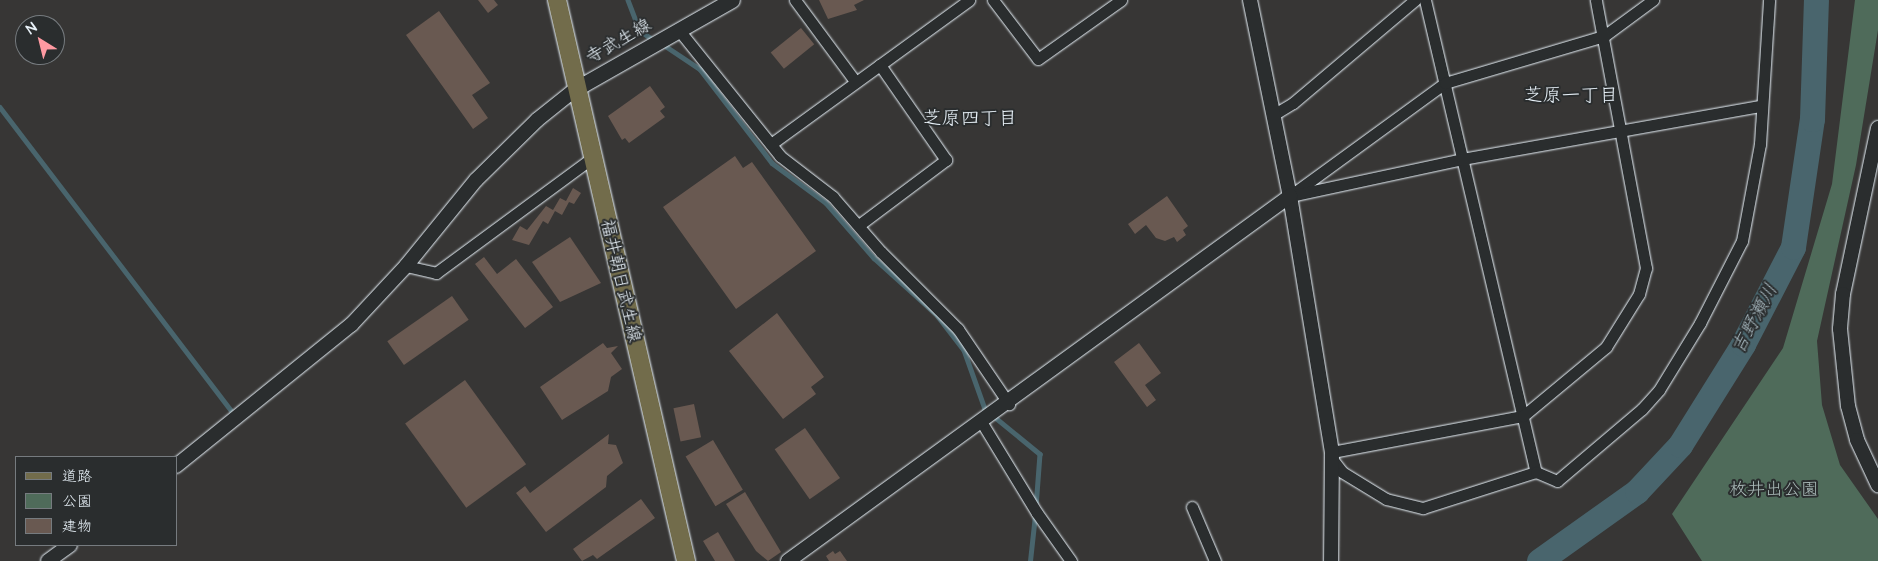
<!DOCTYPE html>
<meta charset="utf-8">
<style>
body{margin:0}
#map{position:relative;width:1878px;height:561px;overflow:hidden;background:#373635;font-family:"Architects Daughter","Klee One",sans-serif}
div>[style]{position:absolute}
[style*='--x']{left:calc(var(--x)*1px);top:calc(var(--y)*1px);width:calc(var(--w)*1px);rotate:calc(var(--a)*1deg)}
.green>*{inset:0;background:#4f6b5a}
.stream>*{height:4.5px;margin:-2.25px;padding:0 2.25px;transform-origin:2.25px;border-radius:2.25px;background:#49656d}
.river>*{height:25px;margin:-12.5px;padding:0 12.5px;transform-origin:12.5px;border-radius:12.5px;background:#49656d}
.building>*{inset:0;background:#695951;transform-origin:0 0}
.roads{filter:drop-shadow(0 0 1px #e8f1f8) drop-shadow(0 0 1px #e8f1f8)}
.minor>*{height:11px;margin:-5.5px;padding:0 5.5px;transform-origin:5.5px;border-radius:5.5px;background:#2a2d2e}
.tertiary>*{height:14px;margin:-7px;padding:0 7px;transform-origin:7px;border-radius:7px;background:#2a2d2e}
.secondary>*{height:15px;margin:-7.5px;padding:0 7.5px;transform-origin:7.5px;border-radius:7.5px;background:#2a2d2e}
.primary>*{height:18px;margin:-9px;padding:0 9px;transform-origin:9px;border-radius:9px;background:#726c4b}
span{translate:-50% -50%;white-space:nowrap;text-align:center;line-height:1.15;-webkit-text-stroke:4px #2a2d2e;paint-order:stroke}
.street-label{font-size:18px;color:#e8f1f8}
.park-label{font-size:18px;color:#abbbb9}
.neighbourhood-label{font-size:19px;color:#e8f1f8}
.water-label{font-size:19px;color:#a8b9c0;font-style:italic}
.legend{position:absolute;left:15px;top:456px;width:162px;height:90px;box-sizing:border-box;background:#2a2d2e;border:1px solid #767b7f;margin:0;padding:6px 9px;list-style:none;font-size:15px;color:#e8f1f8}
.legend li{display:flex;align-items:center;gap:10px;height:25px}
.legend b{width:25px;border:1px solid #767b7f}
.north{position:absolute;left:15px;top:15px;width:50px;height:50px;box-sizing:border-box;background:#2a2d2e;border:1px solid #767b7f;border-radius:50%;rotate:324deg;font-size:14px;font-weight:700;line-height:20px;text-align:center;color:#e8f1f8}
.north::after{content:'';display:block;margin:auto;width:18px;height:22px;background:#ff9aa2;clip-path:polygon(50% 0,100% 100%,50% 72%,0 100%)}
</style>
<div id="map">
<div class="green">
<i style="clip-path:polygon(1855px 0,1878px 0,1878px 30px,1856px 165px,1817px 341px,1822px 405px,1840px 465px,1878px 519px,1878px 561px,1702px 561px,1672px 514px,1783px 348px,1832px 184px)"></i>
</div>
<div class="stream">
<i style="--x:628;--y:0;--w:33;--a:69"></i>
<i style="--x:640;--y:31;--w:17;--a:33"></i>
<i style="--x:661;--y:43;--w:47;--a:33.7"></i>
<i style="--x:700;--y:69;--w:118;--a:52.5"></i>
<i style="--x:772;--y:163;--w:67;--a:36.5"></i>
<i style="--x:826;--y:203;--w:73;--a:48.9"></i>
<i style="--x:874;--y:258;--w:85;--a:42.1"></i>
<i style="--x:937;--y:315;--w:44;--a:52.4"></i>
<i style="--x:964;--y:350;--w:63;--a:70.4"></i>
<i style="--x:985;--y:409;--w:71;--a:39.3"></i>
<i style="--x:1040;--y:454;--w:53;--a:94.3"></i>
<i style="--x:0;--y:107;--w:385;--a:52.7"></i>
<i style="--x:233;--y:413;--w:3;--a:-18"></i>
<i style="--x:1030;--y:561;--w:46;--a:-83.8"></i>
</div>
<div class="river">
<i style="--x:1539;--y:561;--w:120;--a:-35.5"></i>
<i style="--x:1637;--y:491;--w:63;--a:-46.9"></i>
<i style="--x:1680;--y:445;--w:119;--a:-58"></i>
<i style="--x:1743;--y:344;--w:109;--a:-62.7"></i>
<i style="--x:1793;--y:247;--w:129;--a:-81.6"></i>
<i style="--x:1812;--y:119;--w:119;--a:-88.1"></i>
</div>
<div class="building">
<i style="clip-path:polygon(478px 0,494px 0,498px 5px,488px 13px)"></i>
<i style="clip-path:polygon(819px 0,864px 0,854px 5px,857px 10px,828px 19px)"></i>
<i style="clip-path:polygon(439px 11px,490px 83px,472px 95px,488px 118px,473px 129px,406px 35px)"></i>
<i style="left:801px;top:28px;width:21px;height:39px;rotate:51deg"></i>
<i style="clip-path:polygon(650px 86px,665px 107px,660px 111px,665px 117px,629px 143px,625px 138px,622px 140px,608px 116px)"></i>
<i style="clip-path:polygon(735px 156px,743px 168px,752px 162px,816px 251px,736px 309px,663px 207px)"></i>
<i style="clip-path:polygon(573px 188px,581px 193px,574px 204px,569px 202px,562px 215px,555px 211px,548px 224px,543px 221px,529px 245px,512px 240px,520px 226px,527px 230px,546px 206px,553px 210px,560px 198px,566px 201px)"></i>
<i style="clip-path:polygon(1167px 196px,1188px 226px,1183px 230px,1186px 235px,1177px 242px,1174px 237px,1165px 241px,1156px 238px,1146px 225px,1135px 234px,1128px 224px)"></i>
<i style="clip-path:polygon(570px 237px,601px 283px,560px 302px,532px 262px)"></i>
<i style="clip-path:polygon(484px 257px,497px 274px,516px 259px,553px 307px,525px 328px,475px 264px)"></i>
<i style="left:452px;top:296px;width:29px;height:79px;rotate:55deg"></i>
<i style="clip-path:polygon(777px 313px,824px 377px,811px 387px,816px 394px,783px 419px,729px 351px)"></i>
<i style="clip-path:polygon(603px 343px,607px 348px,618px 346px,611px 353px,622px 369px,611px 377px,608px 391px,562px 420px,540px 387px)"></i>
<i style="clip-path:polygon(1139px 343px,1161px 373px,1145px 385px,1156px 400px,1147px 407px,1114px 362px)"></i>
<i style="left:465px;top:380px;width:104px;height:74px;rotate:54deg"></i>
<i style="left:694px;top:404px;width:34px;height:21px;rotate:78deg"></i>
<i style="left:805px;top:428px;width:61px;height:37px;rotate:55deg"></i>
<i style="clip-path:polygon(609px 434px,608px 444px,616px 445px,623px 463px,607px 476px,606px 487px,546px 532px,516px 493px,525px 486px,530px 493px)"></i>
<i style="left:713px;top:440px;width:58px;height:32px;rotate:59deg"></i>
<i style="clip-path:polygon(745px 492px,781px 552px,768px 561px,756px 551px,726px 504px)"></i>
<i style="clip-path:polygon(641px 499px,655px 518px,597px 559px,593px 555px,582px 561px,573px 549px)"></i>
<i style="clip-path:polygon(718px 532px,735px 561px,715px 561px,703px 541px)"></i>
<i style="clip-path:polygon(833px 551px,835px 554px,840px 551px,847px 561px,829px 561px,826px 556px)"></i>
</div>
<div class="roads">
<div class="minor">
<i style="--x:795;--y:0;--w:101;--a:53.5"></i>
<i style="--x:993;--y:0;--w:74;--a:52.7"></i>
<i style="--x:1038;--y:59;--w:102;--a:-35.4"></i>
<i style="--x:1425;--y:0;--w:485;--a:76.8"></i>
<i style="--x:678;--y:29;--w:163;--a:51.2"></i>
<i style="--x:780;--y:156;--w:67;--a:37.7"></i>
<i style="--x:833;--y:197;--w:73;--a:48.9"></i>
<i style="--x:881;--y:252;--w:109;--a:45"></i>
<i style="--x:958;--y:329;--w:91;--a:55.8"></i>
<i style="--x:1273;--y:115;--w:23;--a:-31"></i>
<i style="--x:1293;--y:103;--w:160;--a:-40.2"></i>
<i style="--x:771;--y:144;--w:245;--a:-36"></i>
<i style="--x:1294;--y:193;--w:187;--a:-36.1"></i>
<i style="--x:1445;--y:83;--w:166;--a:-16.5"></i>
<i style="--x:1604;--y:36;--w:61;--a:-36.3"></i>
<i style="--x:1290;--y:196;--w:176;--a:-12.1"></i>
<i style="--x:1462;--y:159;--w:304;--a:-10.1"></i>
<i style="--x:859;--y:225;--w:109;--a:-36.8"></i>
<i style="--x:946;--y:160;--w:116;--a:-124.8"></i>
<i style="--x:406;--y:266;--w:31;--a:13"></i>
<i style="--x:436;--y:273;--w:194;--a:-36.4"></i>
<i style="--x:982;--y:423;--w:105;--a:58.6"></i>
<i style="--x:1037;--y:513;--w:59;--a:54.7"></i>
<i style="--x:1332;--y:452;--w:194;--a:-10.7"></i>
<i style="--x:1523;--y:416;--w:108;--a:-39.7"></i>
<i style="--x:1606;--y:347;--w:62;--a:-58.1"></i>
<i style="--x:1639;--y:294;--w:27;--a:-75"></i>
<i style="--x:1646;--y:268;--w:273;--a:-100.6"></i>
<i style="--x:1332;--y:459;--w:16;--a:52"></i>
<i style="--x:1342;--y:472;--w:52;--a:31.5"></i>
<i style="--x:1386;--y:499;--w:38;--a:14"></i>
<i style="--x:1423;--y:508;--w:119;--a:-17.7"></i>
<i style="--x:1536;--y:472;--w:23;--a:23"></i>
<i style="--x:1557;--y:481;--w:111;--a:-40.3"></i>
<i style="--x:1642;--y:409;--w:25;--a:-48"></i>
<i style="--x:1659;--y:390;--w:79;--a:-58.5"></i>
<i style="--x:1700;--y:323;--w:92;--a:-62.9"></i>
<i style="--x:1742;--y:241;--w:99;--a:-79.5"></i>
<i style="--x:1760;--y:144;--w:144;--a:-86.4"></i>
<i style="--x:1192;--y:507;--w:59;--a:66.9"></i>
</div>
<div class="tertiary">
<i style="--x:1250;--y:0;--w:200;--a:78.5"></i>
<i style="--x:1290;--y:196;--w:259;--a:80.7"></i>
<i style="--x:1332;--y:452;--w:109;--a:90.5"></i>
<i style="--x:1878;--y:128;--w:170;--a:101.9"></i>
<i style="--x:1843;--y:294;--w:35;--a:95"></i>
<i style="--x:1840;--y:329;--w:77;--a:84.1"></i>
<i style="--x:1848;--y:406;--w:35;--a:75"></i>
<i style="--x:1857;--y:440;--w:50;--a:65"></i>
<i style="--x:176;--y:466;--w:225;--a:-38.9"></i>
<i style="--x:351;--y:325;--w:81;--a:-47"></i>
<i style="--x:406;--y:266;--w:111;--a:-50.9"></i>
<i style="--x:476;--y:180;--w:86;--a:-44.5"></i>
<i style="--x:537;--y:120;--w:51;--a:-38.7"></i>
<i style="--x:48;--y:561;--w:27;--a:-36"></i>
<i style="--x:788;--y:561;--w:621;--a:-36.02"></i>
</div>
<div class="secondary">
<i style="--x:577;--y:88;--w:178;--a:-29.6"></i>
</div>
<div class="primary">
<i style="--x:557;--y:0;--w:576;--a:77.05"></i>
</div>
</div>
<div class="street-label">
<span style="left:619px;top:42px;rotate:-30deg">寺武生線</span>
<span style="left:620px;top:281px;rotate:77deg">福井朝日武生線</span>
</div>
<div class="park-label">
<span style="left:1774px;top:490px">枚井出公園</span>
</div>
<div class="neighbourhood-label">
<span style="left:1571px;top:96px">芝原一丁目</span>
<span style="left:970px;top:119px">芝原四丁目</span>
</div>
<div class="water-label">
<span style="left:1755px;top:319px;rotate:-62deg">吉野瀬川</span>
</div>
<ul class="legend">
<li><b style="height:6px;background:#726c4b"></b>道路</li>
<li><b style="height:14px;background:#4f6b5a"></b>公園</li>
<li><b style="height:14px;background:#695951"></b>建物</li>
</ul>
<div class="north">N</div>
</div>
